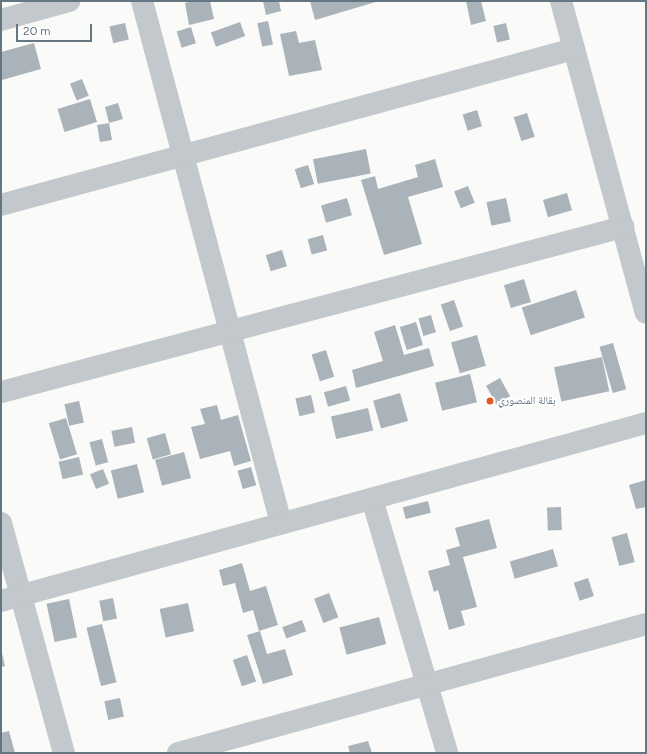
<!DOCTYPE html>
<meta charset="utf-8">
<style>
body{margin:0}
#map{position:relative;width:647px;height:754px;overflow:hidden;background:#fafaf8;font-family:Figtree,"Noto Naskh Arabic",sans-serif}
div>[style]{position:absolute}
[style*='--x']{left:calc(var(--x)*1px);top:calc(var(--y)*1px);width:calc(var(--w)*1px);rotate:calc(var(--a)*1deg)}
.building>*{inset:0;background:#aab3b9;transform-origin:0 0}
.minor>*{height:22px;margin:-11px;padding:0 11px;transform-origin:11px;border-radius:11px;background:#c3c8cc}
.dots>*{width:11px;height:11px;translate:-50% -50%;box-sizing:border-box;border:2px solid #fff;border-radius:50%}
span{translate:-50% -50%;white-space:nowrap;text-align:center;line-height:1.15;-webkit-text-stroke:4px #fff;paint-order:stroke}
.poi-label{font-size:11px;color:#657683}
.left{translate:0 -50%;text-align:left}
.frame{position:absolute;inset:0;border:2px solid #657683;pointer-events:none}
.scale{position:absolute;left:16px;top:24px;width:76px;height:18px;box-sizing:border-box;border:2px solid #657683;border-top:0;padding-left:5px;font-size:12px;line-height:14px;white-space:nowrap;color:#657683;-webkit-text-stroke:3px #fff;paint-order:stroke}
</style>
<div id="map">
<div class="building">
<i style="clip-path:polygon(192px 1px,210px 1px,214px 19px,189px 25px,185px 3px)"></i>
<i style="clip-path:polygon(263px 1px,279px 1px,281px 11px,266px 15px)"></i>
<i style="clip-path:polygon(310px 1px,379px 1px,315px 20px)"></i>
<i style="clip-path:polygon(466px 1px,481px 1px,486px 21px,471px 25px)"></i>
<i style="left:268px;top:21px;width:24px;height:11px;rotate:78deg"></i>
<i style="left:240px;top:22px;width:15px;height:31px;rotate:70deg"></i>
<i style="left:125px;top:23px;width:17px;height:16px;rotate:77deg"></i>
<i style="left:506px;top:23px;width:17px;height:13px;rotate:77deg"></i>
<i style="left:191px;top:27px;width:17px;height:15px;rotate:73deg"></i>
<i style="clip-path:polygon(296px 31px,299px 43px,315px 40px,322px 70px,289px 76px,280px 34px)"></i>
<i style="clip-path:polygon(34px 43px,41px 69px,2px 80px,1px 52px)"></i>
<i style="left:82px;top:79px;width:18px;height:13px;rotate:68deg"></i>
<i style="left:90px;top:99px;width:24px;height:34px;rotate:73deg"></i>
<i style="clip-path:polygon(118px 103px,123px 119px,109px 123px,112px 140px,100px 142px,97px 125px,109px 123px,105px 107px)"></i>
<i style="left:477px;top:110px;width:17px;height:15px;rotate:73deg"></i>
<i style="left:527px;top:113px;width:25px;height:14px;rotate:72deg"></i>
<i style="left:366px;top:149px;width:25px;height:54px;rotate:79deg"></i>
<i style="clip-path:polygon(435px 159px,443px 187px,408px 197px,422px 244px,384px 255px,361px 180px,375px 176px,378px 189px,418px 177px,415px 165px)"></i>
<i style="left:308px;top:165px;width:20px;height:14px;rotate:72deg"></i>
<i style="left:468px;top:186px;width:18px;height:15px;rotate:68deg"></i>
<i style="left:567px;top:193px;width:18px;height:25px;rotate:74deg"></i>
<i style="left:347px;top:198px;width:18px;height:27px;rotate:74deg"></i>
<i style="left:506px;top:198px;width:24px;height:20px;rotate:78deg"></i>
<i style="left:323px;top:235px;width:16px;height:16px;rotate:75deg"></i>
<i style="left:282px;top:250px;width:17px;height:17px;rotate:73deg"></i>
<i style="left:524px;top:279px;width:24px;height:21px;rotate:73deg"></i>
<i style="left:576px;top:290px;width:29px;height:57px;rotate:72deg"></i>
<i style="left:454px;top:300px;width:28px;height:14px;rotate:71deg"></i>
<i style="left:431px;top:315px;width:18px;height:13px;rotate:74deg"></i>
<i style="left:416px;top:322px;width:24px;height:17px;rotate:73deg"></i>
<i style="clip-path:polygon(395px 325px,404px 355px,429px 348px,434px 366px,356px 388px,352px 370px,383px 361px,374px 332px)"></i>
<i style="left:477px;top:335px;width:32px;height:27px;rotate:74deg"></i>
<i style="left:613px;top:343px;width:48px;height:14px;rotate:74deg"></i>
<i style="left:326px;top:350px;width:28px;height:15px;rotate:73deg"></i>
<i style="left:602px;top:357px;width:35px;height:49px;rotate:78deg"></i>
<i style="left:470px;top:374px;width:29px;height:36px;rotate:76deg"></i>
<i style="left:500px;top:378px;width:21px;height:16px;rotate:61deg"></i>
<i style="left:346px;top:386px;width:15px;height:23px;rotate:74deg"></i>
<i style="left:400px;top:393px;width:29px;height:28px;rotate:74deg"></i>
<i style="left:311px;top:395px;width:18px;height:16px;rotate:77deg"></i>
<i style="left:79px;top:401px;width:22px;height:15px;rotate:77deg"></i>
<i style="clip-path:polygon(217px 405px,221px 420px,238px 415px,251px 461px,234px 466px,230px 451px,200px 459px,191px 427px,205px 424px,200px 409px)"></i>
<i style="left:368px;top:408px;width:23px;height:38px;rotate:77deg"></i>
<i style="left:66px;top:418px;width:38px;height:18px;rotate:73deg"></i>
<i style="left:132px;top:427px;width:16px;height:21px;rotate:79deg"></i>
<i style="left:165px;top:433px;width:22px;height:19px;rotate:74deg"></i>
<i style="left:102px;top:439px;width:24px;height:13px;rotate:75deg"></i>
<i style="left:184px;top:452px;width:27px;height:30px;rotate:75deg"></i>
<i style="left:79px;top:457px;width:18px;height:21px;rotate:77deg"></i>
<i style="left:137px;top:464px;width:29px;height:27px;rotate:76deg"></i>
<i style="left:251px;top:467px;width:19px;height:14px;rotate:74deg"></i>
<i style="left:103px;top:469px;width:16px;height:14px;rotate:68deg"></i>
<i style="clip-path:polygon(646px 480px,646px 507px,636px 509px,629px 485px)"></i>
<i style="left:428px;top:501px;width:12px;height:26px;rotate:76deg"></i>
<i style="left:561px;top:507px;width:23px;height:14px;rotate:88deg"></i>
<i style="clip-path:polygon(489px 519px,497px 548px,463px 557px,477px 607px,461px 611px,465px 625px,449px 630px,438px 590px,434px 592px,428px 571px,450px 565px,446px 550px,460px 546px,455px 528px)"></i>
<i style="left:627px;top:533px;width:30px;height:16px;rotate:75deg"></i>
<i style="left:553px;top:549px;width:18px;height:45px;rotate:74deg"></i>
<i style="clip-path:polygon(242px 563px,250px 591px,266px 586px,278px 625px,259px 631px,253px 610px,243px 613px,235px 583px,223px 586px,219px 570px)"></i>
<i style="left:588px;top:578px;width:19px;height:15px;rotate:72deg"></i>
<i style="left:329px;top:593px;width:26px;height:16px;rotate:69deg"></i>
<i style="left:113px;top:598px;width:21px;height:14px;rotate:79deg"></i>
<i style="left:69px;top:599px;width:39px;height:23px;rotate:78deg"></i>
<i style="left:188px;top:603px;width:29px;height:29px;rotate:78deg"></i>
<i style="left:379px;top:617px;width:28px;height:41px;rotate:75deg"></i>
<i style="left:302px;top:620px;width:12px;height:21px;rotate:70deg"></i>
<i style="left:102px;top:624px;width:60px;height:16px;rotate:76deg"></i>
<i style="clip-path:polygon(260px 631px,267px 654px,285px 649px,293px 675px,263px 684px,247px 635px)"></i>
<i style="clip-path:polygon(1px 649px,5px 666px,1px 667px)"></i>
<i style="left:247px;top:655px;width:28px;height:15px;rotate:71deg"></i>
<i style="left:120px;top:698px;width:19px;height:16px;rotate:78deg"></i>
<i style="clip-path:polygon(9px 731px,15px 753px,1px 753px,1px 733px)"></i>
<i style="clip-path:polygon(368px 741px,372px 753px,350px 753px,348px 746px)"></i>
</div>
<div class="minor">
<i style="--x:142;--y:1;--w:540;--a:75.09"></i>
<i style="--x:561;--y:1;--w:323;--a:74.8"></i>
<i style="--x:1;--y:20;--w:71;--a:-15.6"></i>
<i style="--x:1;--y:205;--w:594;--a:-15.23"></i>
<i style="--x:1;--y:392;--w:644;--a:-14.86"></i>
<i style="--x:372;--y:499;--w:265;--a:73.5"></i>
<i style="--x:1;--y:523;--w:238;--a:74.7"></i>
<i style="--x:1;--y:601;--w:669;--a:-15.43"></i>
<i style="--x:178;--y:753;--w:485;--a:-15.4"></i>
</div>
<div class="dots">
<i style="left:490px;top:401px;background:#e4572e"></i>
</div>
<div class="poi-label">
<span class="left" style="left:498px;top:401px">بقالة المنصوري</span>
</div>
<div class="frame"></div>
<div class="scale">20 m</div>
</div>
